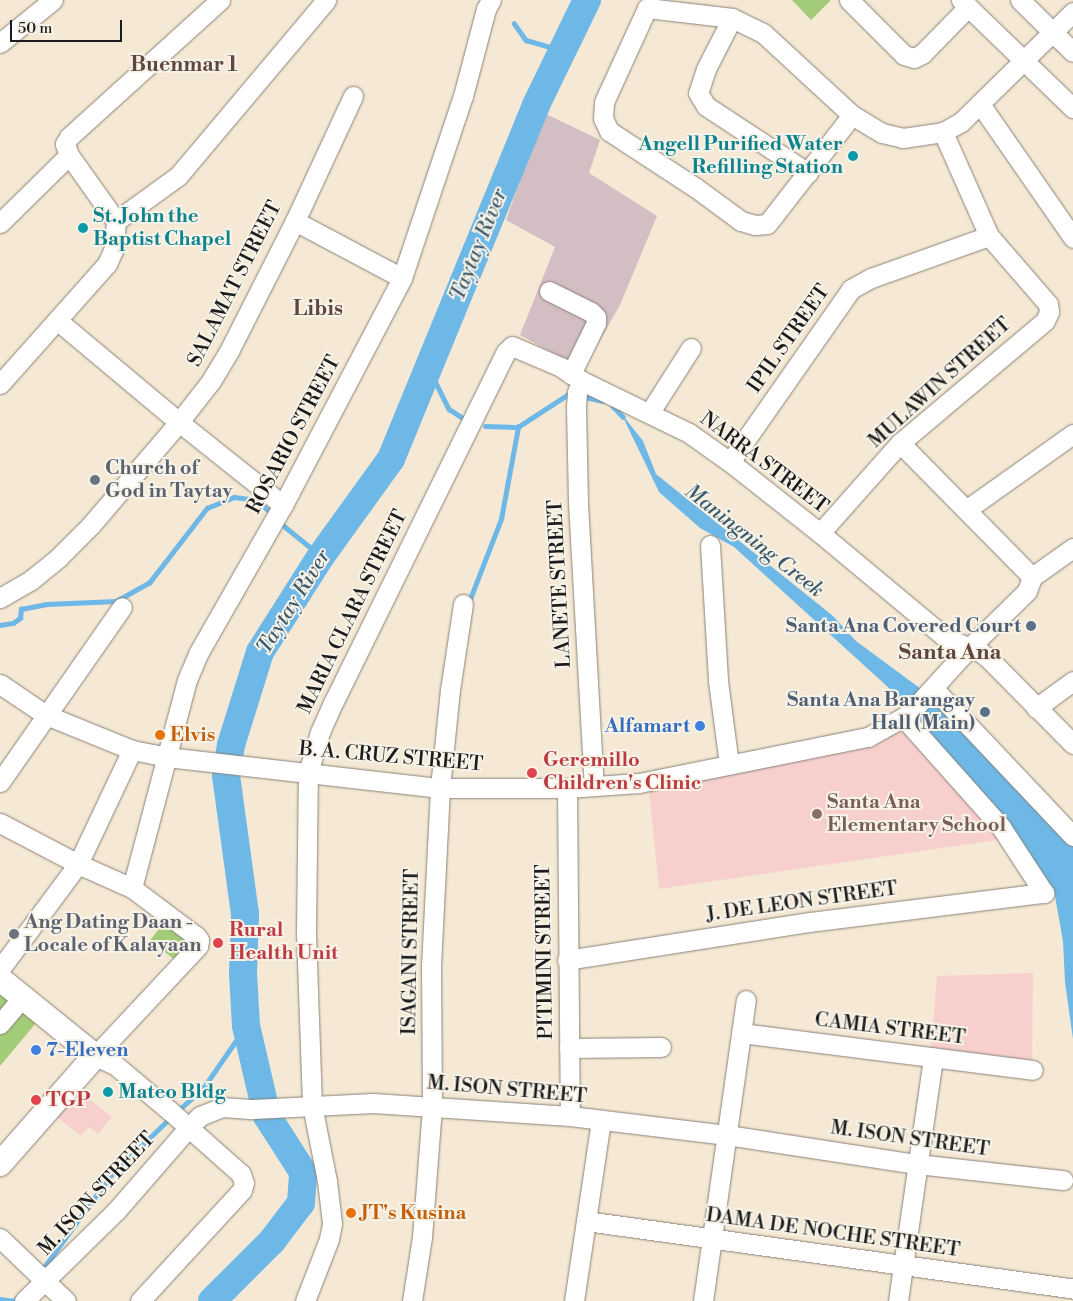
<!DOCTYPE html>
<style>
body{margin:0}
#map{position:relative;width:1073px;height:1301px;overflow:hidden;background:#f5e8d4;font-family:"Libre Bodoni",serif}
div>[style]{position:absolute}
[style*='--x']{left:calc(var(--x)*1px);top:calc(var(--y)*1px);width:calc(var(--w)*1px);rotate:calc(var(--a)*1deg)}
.built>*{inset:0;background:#f7d0cd}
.industrial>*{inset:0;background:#d2bec3}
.green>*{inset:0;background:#a3cc78;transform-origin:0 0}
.water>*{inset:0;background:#6eb8e7}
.stream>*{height:4.5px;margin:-2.25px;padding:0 2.25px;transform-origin:2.25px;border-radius:2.25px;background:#6eb8e7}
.river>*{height:28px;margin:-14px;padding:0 14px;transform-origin:14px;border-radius:14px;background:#6eb8e7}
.roads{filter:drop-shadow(0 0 1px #888278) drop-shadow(0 0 1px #888278)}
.minor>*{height:19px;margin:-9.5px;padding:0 9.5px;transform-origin:9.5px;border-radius:9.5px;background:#fff}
.major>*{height:24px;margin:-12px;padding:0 12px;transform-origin:12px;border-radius:12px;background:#fff}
.dots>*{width:14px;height:14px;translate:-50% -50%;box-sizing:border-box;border:2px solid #f7f3e8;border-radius:50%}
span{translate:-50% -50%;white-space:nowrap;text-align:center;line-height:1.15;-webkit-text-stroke:4px #f7f3e8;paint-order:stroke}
.culture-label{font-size:20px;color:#0d838f;font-weight:700}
.right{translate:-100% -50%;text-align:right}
.left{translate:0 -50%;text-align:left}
.street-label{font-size:20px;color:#1c1c1c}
.worship-label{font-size:20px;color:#5b616d;font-weight:700}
.service-label{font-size:20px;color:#4e5e75;font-weight:700}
.shop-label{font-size:20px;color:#366cbe;font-weight:700}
.food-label{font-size:20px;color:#c56008;font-weight:700}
.health-label{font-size:20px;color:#be3a42;font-weight:700}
.education-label{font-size:20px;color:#785e54;font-weight:700}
.neighbourhood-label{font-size:21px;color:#60463d;font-weight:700}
.water-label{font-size:21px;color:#3d5a6d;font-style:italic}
.quarter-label{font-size:22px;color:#60463d;font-weight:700}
.scale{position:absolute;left:10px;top:20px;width:112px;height:22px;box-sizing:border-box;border:2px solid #1c1c1c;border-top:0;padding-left:6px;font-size:15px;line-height:18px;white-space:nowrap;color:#1c1c1c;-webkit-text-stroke:4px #f7f3e8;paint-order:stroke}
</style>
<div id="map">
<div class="built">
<i style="clip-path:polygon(906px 726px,1004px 839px,659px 889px,649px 790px)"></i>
<i style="clip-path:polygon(1033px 973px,1032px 1063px,931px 1050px,937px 976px)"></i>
<i style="clip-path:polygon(82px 1093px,112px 1117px,98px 1134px,89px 1127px,81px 1136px,56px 1116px,70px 1100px,74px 1103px)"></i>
</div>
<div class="industrial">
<i style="clip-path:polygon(544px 113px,600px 140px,589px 173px,657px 216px,620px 305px,583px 370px,520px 335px,555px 247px,506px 220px)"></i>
</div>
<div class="green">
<i style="clip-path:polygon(792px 0,831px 0,811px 20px)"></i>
<i style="left:166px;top:920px;width:31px;height:26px;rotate:38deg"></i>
<i style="clip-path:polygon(0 991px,36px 1023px,0 1066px)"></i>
</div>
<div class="water">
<i style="clip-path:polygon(621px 413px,643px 441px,656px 474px,833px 616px,856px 641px,940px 703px,1073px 845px,1073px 1039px,1065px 982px,1063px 941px,1054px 891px,1021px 847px,889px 688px,734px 547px,700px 528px,659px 492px)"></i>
</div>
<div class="stream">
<i style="--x:514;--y:23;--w:21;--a:55"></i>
<i style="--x:526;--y:40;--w:36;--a:16"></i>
<i style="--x:429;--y:369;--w:45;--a:63.4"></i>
<i style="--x:449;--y:409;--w:20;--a:33"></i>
<i style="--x:581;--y:396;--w:22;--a:13"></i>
<i style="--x:612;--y:405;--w:16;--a:47"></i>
<i style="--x:485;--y:426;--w:33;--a:2"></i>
<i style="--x:518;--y:427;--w:59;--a:-33.1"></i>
<i style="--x:567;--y:395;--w:6;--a:0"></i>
<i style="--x:278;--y:521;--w:55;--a:39.1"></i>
<i style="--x:470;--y:599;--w:86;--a:-68.8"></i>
<i style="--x:501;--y:519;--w:94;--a:-79.5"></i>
<i style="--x:0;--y:625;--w:13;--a:-9"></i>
<i style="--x:13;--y:623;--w:9;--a:-36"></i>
<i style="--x:20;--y:618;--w:9;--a:-84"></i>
<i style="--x:21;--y:609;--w:26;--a:-11"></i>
<i style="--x:47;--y:604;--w:69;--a:-2.5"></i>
<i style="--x:116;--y:601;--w:38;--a:-29"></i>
<i style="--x:149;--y:583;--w:95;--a:-52.3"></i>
<i style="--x:207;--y:508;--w:29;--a:-22"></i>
<i style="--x:234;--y:497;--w:23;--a:7"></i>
<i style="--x:257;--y:500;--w:22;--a:43"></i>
<i style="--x:181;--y:1108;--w:31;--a:-42"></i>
<i style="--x:204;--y:1087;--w:74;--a:-55.5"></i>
<i style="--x:42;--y:1270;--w:117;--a:-54"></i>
<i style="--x:111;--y:1175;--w:79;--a:-44"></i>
<i style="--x:0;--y:1299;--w:14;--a:8"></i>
<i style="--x:14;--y:1301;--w:7;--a:-45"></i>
</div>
<div class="river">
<i style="--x:212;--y:1301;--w:85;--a:-45"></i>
<i style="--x:272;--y:1241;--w:48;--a:-52.7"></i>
<i style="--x:301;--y:1203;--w:31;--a:-86"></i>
<i style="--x:303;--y:1172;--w:67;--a:-122.7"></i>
<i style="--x:267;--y:1116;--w:92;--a:-103.1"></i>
<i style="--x:246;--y:1026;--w:52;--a:-93.3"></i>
<i style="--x:243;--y:974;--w:60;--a:-88.1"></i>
<i style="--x:245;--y:914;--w:139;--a:-97.8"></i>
<i style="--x:226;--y:776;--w:31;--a:-81"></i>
<i style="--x:231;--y:745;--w:97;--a:-72.7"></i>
<i style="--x:260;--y:652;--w:114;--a:-57.6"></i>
<i style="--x:321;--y:556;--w:120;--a:-54.2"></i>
<i style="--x:391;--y:459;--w:383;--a:-67.7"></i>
<i style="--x:536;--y:105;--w:117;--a:-64.1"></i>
</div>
<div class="roads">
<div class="minor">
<i style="--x:849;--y:0;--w:78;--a:45"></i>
<i style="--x:904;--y:55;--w:10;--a:17"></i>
<i style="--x:914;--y:58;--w:9;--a:-27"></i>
<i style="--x:922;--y:54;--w:66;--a:-45.6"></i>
<i style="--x:961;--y:0;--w:156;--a:44"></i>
<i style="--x:1020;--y:0;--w:74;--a:44.5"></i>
<i style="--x:732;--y:18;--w:57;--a:117"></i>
<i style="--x:706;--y:69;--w:25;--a:108"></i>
<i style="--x:698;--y:93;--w:15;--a:58"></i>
<i style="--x:706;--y:106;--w:122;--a:33.3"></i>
<i style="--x:0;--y:43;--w:68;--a:-39.1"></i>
<i style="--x:980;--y:104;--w:163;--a:55.2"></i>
<i style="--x:852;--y:115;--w:138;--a:127.9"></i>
<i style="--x:767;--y:224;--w:12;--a:175"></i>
<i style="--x:755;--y:225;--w:15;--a:-164"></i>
<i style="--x:741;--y:221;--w:56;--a:-143.7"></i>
<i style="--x:696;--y:188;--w:104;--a:-146.8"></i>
<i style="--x:609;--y:131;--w:14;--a:-115"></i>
<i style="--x:603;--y:118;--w:16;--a:-86"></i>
<i style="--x:604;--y:102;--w:103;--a:-65.4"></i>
<i style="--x:647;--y:8;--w:86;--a:6.7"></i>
<i style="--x:732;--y:18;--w:34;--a:26"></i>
<i style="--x:763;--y:33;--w:121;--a:42.7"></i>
<i style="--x:852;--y:115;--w:35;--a:31"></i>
<i style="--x:882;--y:133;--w:22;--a:13"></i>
<i style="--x:903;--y:138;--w:40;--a:-8.5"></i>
<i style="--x:943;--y:132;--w:21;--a:-29"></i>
<i style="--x:961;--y:122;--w:157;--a:-44.5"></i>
<i style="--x:116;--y:221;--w:81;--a:-125.5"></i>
<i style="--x:69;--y:155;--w:12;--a:-110"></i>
<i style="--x:65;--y:144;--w:8;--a:-60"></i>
<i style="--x:69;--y:137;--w:204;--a:-42.2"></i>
<i style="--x:295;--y:221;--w:121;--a:28"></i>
<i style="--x:0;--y:223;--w:97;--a:-44.6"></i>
<i style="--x:549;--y:291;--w:47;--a:26.6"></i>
<i style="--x:591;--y:312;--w:7;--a:45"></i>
<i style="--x:596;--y:317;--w:6;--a:90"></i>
<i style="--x:596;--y:323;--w:57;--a:116.1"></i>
<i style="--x:58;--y:321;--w:158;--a:39.9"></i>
<i style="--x:179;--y:422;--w:133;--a:38.6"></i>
<i style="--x:582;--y:381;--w:12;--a:114"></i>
<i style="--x:577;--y:392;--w:15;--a:94"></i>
<i style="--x:576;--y:407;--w:96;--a:88.8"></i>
<i style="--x:578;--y:503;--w:283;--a:86.8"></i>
<i style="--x:0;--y:384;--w:161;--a:-48.3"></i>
<i style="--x:107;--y:264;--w:17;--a:-66"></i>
<i style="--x:114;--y:248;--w:27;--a:-86"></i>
<i style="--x:116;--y:221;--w:77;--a:-36"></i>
<i style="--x:178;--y:176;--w:230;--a:-49.9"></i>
<i style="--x:650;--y:412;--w:76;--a:-57.4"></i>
<i style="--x:900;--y:443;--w:188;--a:45.4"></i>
<i style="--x:730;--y:462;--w:211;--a:-55"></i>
<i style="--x:851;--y:289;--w:23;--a:-29"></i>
<i style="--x:871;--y:278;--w:125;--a:-19.6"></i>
<i style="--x:966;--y:510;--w:131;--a:-35.4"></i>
<i style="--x:820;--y:533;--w:120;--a:-48.4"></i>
<i style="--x:900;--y:443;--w:189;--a:-40.1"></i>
<i style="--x:1045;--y:321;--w:10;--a:-66"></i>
<i style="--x:1049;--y:312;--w:8;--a:-97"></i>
<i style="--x:1048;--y:304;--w:90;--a:-130.9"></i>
<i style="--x:989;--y:236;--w:114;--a:-113.9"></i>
<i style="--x:710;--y:545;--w:136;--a:86.6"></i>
<i style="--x:718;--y:681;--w:84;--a:82.5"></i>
<i style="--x:0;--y:598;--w:36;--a:-30"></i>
<i style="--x:31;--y:580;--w:36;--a:-39"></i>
<i style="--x:59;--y:557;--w:44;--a:-45"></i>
<i style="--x:90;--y:526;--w:137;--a:-49.4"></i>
<i style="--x:179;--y:422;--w:52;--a:-52"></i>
<i style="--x:211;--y:381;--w:37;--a:-59"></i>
<i style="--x:230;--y:349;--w:144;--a:-63.1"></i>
<i style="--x:295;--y:221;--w:138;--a:-65.1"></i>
<i style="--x:0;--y:684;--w:55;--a:34"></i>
<i style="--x:46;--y:715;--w:93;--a:22.1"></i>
<i style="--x:132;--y:750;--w:36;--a:11"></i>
<i style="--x:167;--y:757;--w:275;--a:6.5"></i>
<i style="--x:440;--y:788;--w:127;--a:0"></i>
<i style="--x:567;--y:788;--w:72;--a:-4"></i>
<i style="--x:639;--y:783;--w:234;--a:-11.4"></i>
<i style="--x:868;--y:737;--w:47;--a:-29.3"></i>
<i style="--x:909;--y:714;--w:89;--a:-47.7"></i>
<i style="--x:969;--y:648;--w:81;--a:-44.5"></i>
<i style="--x:1027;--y:591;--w:15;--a:-70"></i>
<i style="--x:1032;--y:577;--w:50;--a:-35.3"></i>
<i style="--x:933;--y:688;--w:204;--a:46.6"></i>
<i style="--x:1036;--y:708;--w:46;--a:-36.1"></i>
<i style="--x:0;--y:782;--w:213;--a:-55.1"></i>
<i style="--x:567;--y:788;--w:328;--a:89.5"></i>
<i style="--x:0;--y:823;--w:88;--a:27.7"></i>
<i style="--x:78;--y:864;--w:59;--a:24"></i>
<i style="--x:132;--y:888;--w:80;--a:36.9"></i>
<i style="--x:196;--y:936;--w:5;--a:53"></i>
<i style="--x:199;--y:940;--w:6;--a:99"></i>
<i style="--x:198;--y:946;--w:151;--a:133.1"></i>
<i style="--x:95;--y:1056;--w:22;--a:24"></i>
<i style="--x:115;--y:1065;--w:72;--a:39.9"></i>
<i style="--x:170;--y:1111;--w:95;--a:41.6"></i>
<i style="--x:241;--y:1174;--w:9;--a:72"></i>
<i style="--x:244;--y:1183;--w:7;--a:106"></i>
<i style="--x:242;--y:1190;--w:151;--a:132.6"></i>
<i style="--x:132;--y:888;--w:215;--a:-75.2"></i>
<i style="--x:187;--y:680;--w:30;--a:-67"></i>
<i style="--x:199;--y:652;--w:169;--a:-60.3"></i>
<i style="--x:283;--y:505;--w:256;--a:-62.3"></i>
<i style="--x:402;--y:278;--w:192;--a:-71.5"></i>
<i style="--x:463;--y:96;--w:90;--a:-75.2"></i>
<i style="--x:486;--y:9;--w:10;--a:-61"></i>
<i style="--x:567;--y:960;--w:246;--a:-8.9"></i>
<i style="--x:810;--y:922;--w:236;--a:-7.1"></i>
<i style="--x:1044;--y:893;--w:79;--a:-123.1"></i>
<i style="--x:1001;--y:827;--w:146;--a:-131.7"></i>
<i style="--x:0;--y:969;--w:131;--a:-53.4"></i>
<i style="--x:78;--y:864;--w:126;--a:-64.7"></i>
<i style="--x:0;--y:1024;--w:34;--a:-50"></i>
<i style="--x:741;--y:1033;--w:294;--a:7.2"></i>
<i style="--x:569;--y:1048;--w:92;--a:-0.6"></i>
<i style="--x:586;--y:1221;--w:492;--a:7.9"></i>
<i style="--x:0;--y:1238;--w:91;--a:43.7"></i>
<i style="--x:24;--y:1301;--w:129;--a:-44.4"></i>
<i style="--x:116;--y:1211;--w:111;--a:-49"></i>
<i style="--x:189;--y:1127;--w:16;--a:-45"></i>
<i style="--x:200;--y:1116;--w:24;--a:-22"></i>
<i style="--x:222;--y:1107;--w:31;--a:4"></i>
<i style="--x:253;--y:1109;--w:120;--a:-2.9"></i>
<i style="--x:373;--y:1103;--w:197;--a:3.8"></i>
<i style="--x:570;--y:1116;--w:158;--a:6.9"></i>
<i style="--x:727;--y:1135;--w:192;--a:8.7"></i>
<i style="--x:917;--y:1164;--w:147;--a:6.3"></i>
<i style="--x:305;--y:1301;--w:66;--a:-68.8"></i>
<i style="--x:329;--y:1239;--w:16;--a:-79"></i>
<i style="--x:332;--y:1223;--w:42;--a:-96.8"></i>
<i style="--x:327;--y:1181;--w:77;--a:-101.2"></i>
<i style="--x:312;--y:1105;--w:175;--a:-92"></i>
<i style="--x:306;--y:930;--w:157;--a:-89.3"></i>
<i style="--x:308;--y:773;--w:43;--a:-73.7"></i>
<i style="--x:320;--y:732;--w:34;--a:-66"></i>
<i style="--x:334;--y:701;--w:389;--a:-63.8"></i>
<i style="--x:506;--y:352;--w:8;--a:-45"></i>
<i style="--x:512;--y:346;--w:53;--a:23.2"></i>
<i style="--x:561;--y:367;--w:25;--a:34"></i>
<i style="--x:582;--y:381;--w:119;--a:25.9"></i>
<i style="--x:689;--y:433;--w:50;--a:35.3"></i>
<i style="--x:730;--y:462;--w:115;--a:38.3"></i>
<i style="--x:820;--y:533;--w:164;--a:39.8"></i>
<i style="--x:946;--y:638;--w:37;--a:22"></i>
<i style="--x:980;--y:652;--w:10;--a:37"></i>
<i style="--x:988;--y:658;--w:121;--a:45.3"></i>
<i style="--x:412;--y:1301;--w:65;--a:-81.1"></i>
<i style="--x:422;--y:1237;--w:131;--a:-85.6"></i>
<i style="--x:432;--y:1106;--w:140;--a:-90.4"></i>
<i style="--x:431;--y:966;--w:178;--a:-87.1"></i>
<i style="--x:440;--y:788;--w:99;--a:-84.2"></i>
<i style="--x:450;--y:690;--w:87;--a:-81.4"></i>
<i style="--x:574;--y:1301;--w:183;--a:-81.5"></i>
<i style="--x:703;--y:1301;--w:304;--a:-81.9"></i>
<i style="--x:898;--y:1301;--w:246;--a:-81.8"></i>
</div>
<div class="major">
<i style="--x:0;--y:979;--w:122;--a:39"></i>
<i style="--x:95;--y:1056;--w:144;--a:131.3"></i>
</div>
</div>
<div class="dots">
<i style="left:853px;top:156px;background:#0f9aa8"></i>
<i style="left:83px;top:228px;background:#0f9aa8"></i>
<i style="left:95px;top:480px;background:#6b7280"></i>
<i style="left:1031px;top:626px;background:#5c6f8a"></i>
<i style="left:985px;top:712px;background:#5c6f8a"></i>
<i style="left:700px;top:726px;background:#3f7fe0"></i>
<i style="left:160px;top:735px;background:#e8710a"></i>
<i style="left:532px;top:773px;background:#e0444e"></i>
<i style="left:817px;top:814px;background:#8d6e63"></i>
<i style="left:14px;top:934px;background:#6b7280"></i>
<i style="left:218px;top:943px;background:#e0444e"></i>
<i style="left:36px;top:1050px;background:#3f7fe0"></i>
<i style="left:108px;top:1092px;background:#0f9aa8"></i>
<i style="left:36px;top:1100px;background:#e0444e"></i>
<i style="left:351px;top:1213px;background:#e8710a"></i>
</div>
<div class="culture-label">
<span class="right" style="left:843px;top:156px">Angell Purified Water<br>Refilling Station</span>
<span class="left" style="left:93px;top:228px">St. John the<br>Baptist Chapel</span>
<span class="left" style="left:118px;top:1092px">Mateo Bldg</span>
</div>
<div class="street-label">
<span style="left:235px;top:284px;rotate:-63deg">SALAMAT STREET</span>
<span style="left:789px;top:339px;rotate:-55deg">IPIL STREET</span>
<span style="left:940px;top:383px;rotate:-42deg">MULAWIN STREET</span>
<span style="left:294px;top:435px;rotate:-62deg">ROSARIO STREET</span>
<span style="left:764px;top:463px;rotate:37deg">NARRA STREET</span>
<span style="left:560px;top:584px;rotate:-93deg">LANETE STREET</span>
<span style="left:353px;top:612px;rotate:-64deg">MARIA CLARA STREET</span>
<span style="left:391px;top:757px;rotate:5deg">B. A. CRUZ STREET</span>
<span style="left:802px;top:902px;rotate:-8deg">J. DE LEON STREET</span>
<span style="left:411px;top:952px;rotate:-89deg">ISAGANI STREET</span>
<span style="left:545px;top:952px;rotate:-91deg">PITIMINI STREET</span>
<span style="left:890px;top:1029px;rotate:7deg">CAMIA STREET</span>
<span style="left:507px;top:1090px;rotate:5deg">M. ISON STREET</span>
<span style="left:910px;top:1139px;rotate:8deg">M. ISON STREET</span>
<span style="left:97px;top:1194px;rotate:-47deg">M. ISON STREET</span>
<span style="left:833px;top:1233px;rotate:8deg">DAMA DE NOCHE STREET</span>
</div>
<div class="worship-label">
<span class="left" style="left:105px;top:480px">Church of<br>God in Taytay</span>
<span class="left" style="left:24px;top:934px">Ang Dating Daan -<br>Locale of Kalayaan</span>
</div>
<div class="service-label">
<span class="right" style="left:1021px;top:626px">Santa Ana Covered Court</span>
<span class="right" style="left:975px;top:712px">Santa Ana Barangay<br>Hall (Main)</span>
</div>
<div class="shop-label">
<span class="right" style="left:690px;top:726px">Alfamart</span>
<span class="left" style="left:46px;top:1050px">7-Eleven</span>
</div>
<div class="food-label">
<span class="left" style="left:170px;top:735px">Elvis</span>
<span class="left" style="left:361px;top:1213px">JT's Kusina</span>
</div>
<div class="health-label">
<span class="left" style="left:543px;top:772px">Geremillo<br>Children's Clinic</span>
<span class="left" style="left:229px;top:942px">Rural<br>Health Unit</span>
<span class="left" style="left:46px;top:1100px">TGP</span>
</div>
<div class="education-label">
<span class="left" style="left:827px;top:814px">Santa Ana<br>Elementary School</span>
</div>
<div class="neighbourhood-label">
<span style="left:184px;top:65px">Buenmar 1</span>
<span style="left:318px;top:309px">Libis</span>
</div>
<div class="water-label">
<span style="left:479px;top:245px;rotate:-68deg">Taytay River</span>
<span style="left:754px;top:541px;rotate:38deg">Maningning Creek</span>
<span style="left:294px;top:602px;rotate:-58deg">Taytay River</span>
</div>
<div class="quarter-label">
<span style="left:950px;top:653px">Santa Ana</span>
</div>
<div class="scale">50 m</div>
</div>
